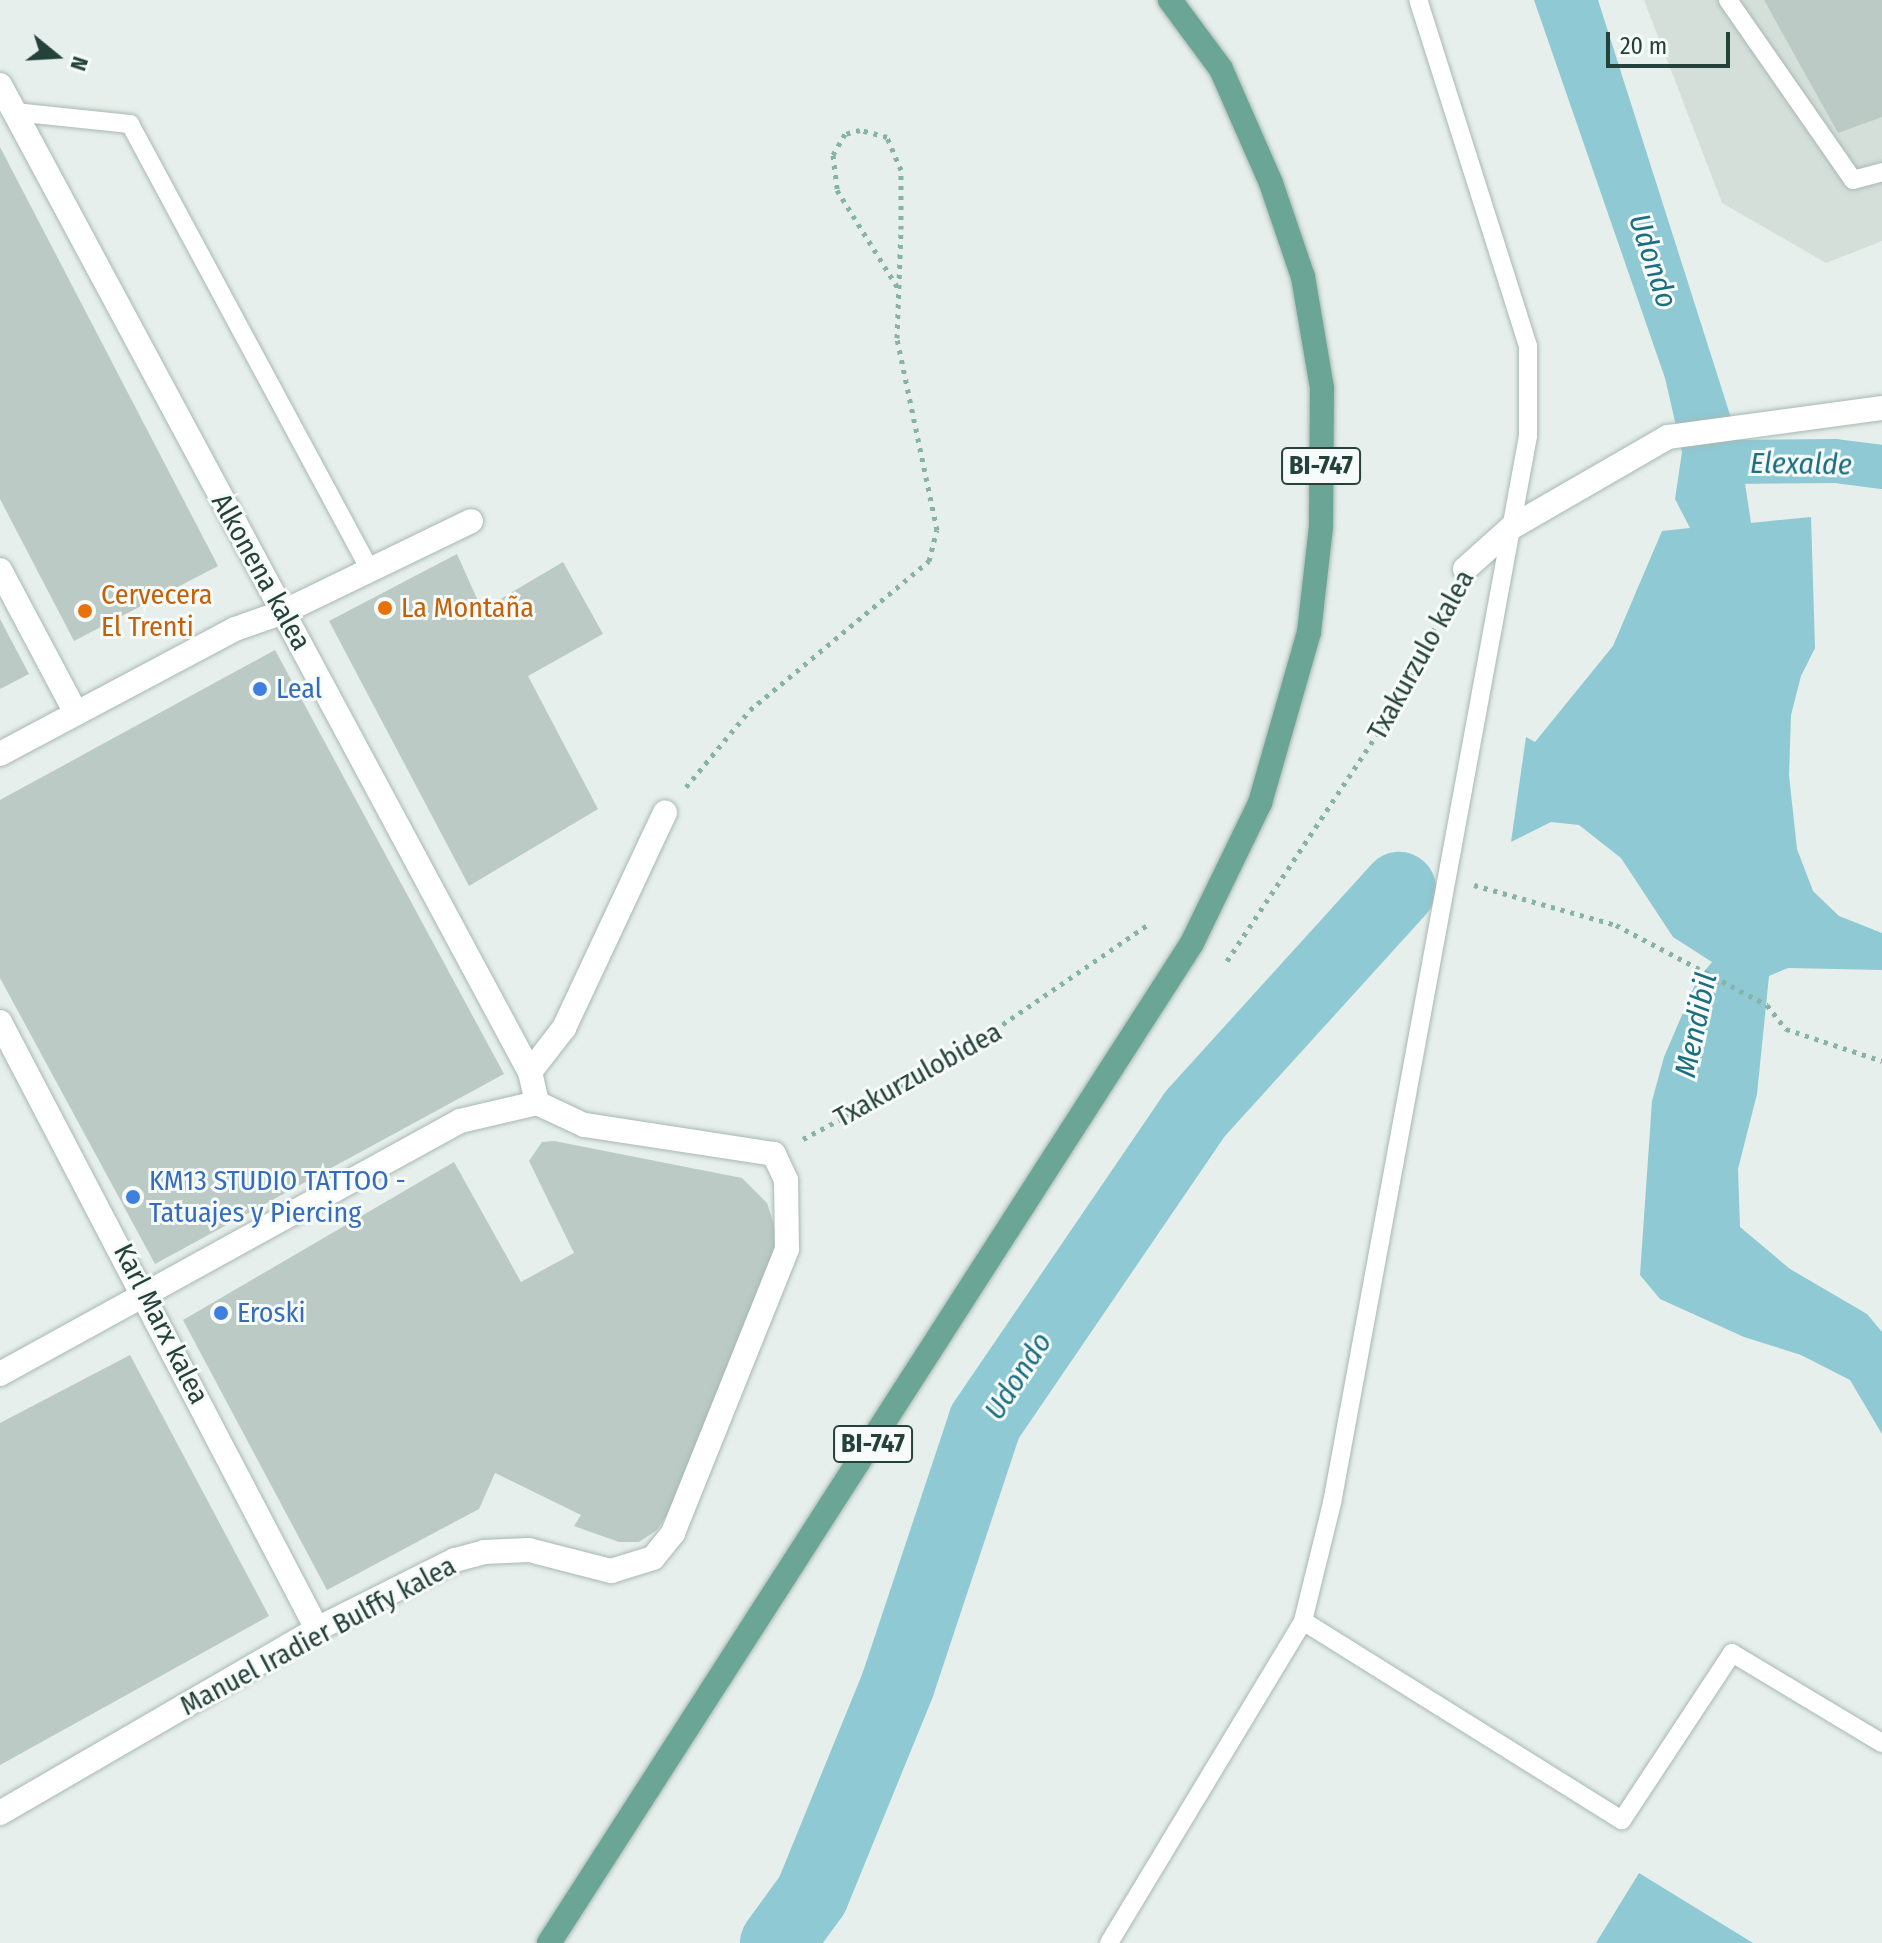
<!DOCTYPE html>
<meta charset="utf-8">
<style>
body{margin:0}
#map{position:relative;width:1882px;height:1943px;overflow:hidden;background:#e6efeb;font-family:"Fira Sans Condensed",sans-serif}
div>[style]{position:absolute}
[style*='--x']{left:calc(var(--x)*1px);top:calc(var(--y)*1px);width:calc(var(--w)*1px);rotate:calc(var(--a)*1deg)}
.built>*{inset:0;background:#d4dfda}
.water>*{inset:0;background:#8ec9d4}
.canal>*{height:44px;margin:-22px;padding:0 22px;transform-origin:22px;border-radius:22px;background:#8ec9d4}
.river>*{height:74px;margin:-37px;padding:0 37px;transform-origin:37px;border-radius:37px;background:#8ec9d4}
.building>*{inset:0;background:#bbcac4}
.path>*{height:5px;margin-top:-2.5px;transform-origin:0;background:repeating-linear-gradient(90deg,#86b3a5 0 4px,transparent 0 10px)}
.roads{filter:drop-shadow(0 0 2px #a8b8b2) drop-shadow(0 0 2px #a8b8b2)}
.service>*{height:18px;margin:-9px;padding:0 9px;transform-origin:9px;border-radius:9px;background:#fff}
.minor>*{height:24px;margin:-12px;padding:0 12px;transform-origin:12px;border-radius:12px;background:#fff}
.primary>*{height:24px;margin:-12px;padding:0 12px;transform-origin:12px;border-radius:12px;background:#6aa596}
.dots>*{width:22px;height:22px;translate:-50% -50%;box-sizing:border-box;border:4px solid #f7fbf9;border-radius:50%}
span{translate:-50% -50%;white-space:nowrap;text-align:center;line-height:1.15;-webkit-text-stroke:6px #f7fbf9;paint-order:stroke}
.shield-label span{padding:2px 6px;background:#f7fbf9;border:2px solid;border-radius:6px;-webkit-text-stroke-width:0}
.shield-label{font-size:26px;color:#24423a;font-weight:700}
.street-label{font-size:28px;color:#24423a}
.food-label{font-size:28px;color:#c56008}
.left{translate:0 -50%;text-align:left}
.shop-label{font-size:28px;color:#366cbe}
.water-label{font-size:30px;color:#1c6f80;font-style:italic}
.north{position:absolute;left:16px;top:16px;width:80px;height:80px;-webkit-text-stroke:6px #f7fbf9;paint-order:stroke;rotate:108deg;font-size:22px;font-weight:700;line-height:32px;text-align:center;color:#24423a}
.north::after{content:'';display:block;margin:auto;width:28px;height:36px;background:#24423a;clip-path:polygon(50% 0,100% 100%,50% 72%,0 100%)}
.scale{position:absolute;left:1606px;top:32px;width:124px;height:36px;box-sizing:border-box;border:4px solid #24423a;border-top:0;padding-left:10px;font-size:24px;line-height:28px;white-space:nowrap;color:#24423a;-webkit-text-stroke:6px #f7fbf9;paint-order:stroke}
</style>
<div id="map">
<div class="built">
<i style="clip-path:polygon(1644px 0,1882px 0,1882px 241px,1826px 263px,1722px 203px)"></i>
</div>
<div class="water">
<i style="clip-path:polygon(1534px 0,1598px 0,1739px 443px,1751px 523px,1811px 517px,1815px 648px,1801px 676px,1791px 715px,1789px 775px,1797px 849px,1813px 891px,1839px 916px,1882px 933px,1882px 970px,1788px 968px,1769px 976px,1757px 1094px,1738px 1169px,1740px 1227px,1790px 1269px,1867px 1314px,1882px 1332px,1882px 1434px,1850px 1380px,1801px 1355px,1744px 1337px,1660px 1299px,1640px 1275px,1652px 1101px,1664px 1057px,1697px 980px,1712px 962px,1673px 937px,1621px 858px,1579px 825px,1551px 822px,1511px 842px,1526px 737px,1535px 742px,1613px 646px,1662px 531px,1690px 528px,1675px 499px,1682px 452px,1665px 378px)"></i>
<i style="clip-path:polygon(1639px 1873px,1753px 1943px,1596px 1943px)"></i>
</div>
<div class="canal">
<i style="--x:1720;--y:462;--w:115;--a:-0.5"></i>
<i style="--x:1835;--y:461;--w:47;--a:7.3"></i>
</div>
<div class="river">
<i style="--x:777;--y:1943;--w:59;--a:-53.9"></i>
<i style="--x:812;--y:1895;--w:228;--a:-67.8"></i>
<i style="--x:898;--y:1684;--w:276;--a:-71.6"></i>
<i style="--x:985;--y:1422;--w:373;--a:-55.7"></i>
<i style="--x:1195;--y:1114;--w:304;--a:-47.8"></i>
</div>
<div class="building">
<i style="clip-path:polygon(1764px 0,1882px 0,1882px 117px,1838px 133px)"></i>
<i style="clip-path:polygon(0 147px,218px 566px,74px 641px,0 499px)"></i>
<i style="clip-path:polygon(457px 554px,482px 610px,563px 562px,603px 634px,528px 676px,598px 809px,469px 886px,329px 621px)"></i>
<i style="clip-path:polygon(0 619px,29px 674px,0 689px)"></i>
<i style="clip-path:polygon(275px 650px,504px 1074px,155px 1264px,0 978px,0 800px)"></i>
<i style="clip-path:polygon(554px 1141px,742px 1178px,767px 1203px,775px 1228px,774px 1249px,670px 1511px,657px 1530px,639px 1542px,619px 1542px,574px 1526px,581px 1515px,495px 1473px,479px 1509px,327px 1590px,183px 1320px,454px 1162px,521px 1282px,574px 1253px,529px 1161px,542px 1142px)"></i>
<i style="clip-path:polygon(130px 1355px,269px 1616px,0 1765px,0 1423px)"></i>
</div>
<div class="path">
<i style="--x:686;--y:787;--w:100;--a:-50.3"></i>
<i style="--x:750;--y:710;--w:233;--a:-39.8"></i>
<i style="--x:929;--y:561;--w:32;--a:-76"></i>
<i style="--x:937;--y:530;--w:196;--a:-101.8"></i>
<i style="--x:897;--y:338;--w:109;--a:-87.9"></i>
<i style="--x:901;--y:229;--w:59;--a:-90"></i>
<i style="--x:901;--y:170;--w:36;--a:-113"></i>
<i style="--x:887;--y:137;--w:28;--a:-165"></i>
<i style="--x:860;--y:130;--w:16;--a:165"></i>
<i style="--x:845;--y:134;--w:24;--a:120"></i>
<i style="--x:833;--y:155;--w:35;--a:83"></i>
<i style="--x:837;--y:190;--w:115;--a:58.1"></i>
<i style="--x:1474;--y:885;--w:148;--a:15.7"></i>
<i style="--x:1616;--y:925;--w:171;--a:27.9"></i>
<i style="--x:1767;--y:1005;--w:31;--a:52"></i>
<i style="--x:1786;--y:1029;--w:101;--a:18.4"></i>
<i style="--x:1227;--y:961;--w:299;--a:-56.5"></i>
<i style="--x:1392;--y:712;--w:129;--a:-63.2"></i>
<i style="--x:803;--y:1139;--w:161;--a:-27.8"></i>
<i style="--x:945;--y:1064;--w:249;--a:-34.5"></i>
</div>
<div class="roads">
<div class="service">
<i style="--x:1728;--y:0;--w:219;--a:55.2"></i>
<i style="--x:1853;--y:180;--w:30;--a:-15"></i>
<i style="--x:14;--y:112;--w:117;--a:5.9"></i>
<i style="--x:130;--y:124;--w:506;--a:61.71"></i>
<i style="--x:1303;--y:1621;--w:376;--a:32"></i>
<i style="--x:1622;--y:1820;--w:200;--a:-56.6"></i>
<i style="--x:1732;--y:1653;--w:175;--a:31"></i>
<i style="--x:1109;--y:1943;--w:376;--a:-58.9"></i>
<i style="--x:1303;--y:1621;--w:122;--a:-76.2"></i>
<i style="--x:1332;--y:1503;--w:1085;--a:-79.59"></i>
<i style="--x:1528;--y:436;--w:90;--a:-90"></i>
<i style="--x:1528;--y:346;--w:363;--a:-107.6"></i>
</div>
<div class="minor">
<i style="--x:0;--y:85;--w:1120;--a:61.77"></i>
<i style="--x:530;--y:1072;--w:32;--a:77"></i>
<i style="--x:1465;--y:569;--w:63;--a:-41.8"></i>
<i style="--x:1512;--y:527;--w:180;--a:-30"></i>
<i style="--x:1668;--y:437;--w:216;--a:-7.7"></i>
<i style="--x:0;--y:570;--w:160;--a:62"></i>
<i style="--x:0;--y:754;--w:266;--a:-28"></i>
<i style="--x:235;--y:629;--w:49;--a:-19.2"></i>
<i style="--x:281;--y:613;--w:211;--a:-25.8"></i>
<i style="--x:0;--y:1022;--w:685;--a:62.42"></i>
<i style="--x:530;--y:1072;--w:56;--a:-52.3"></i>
<i style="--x:564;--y:1028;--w:238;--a:-64.9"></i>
<i style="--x:0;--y:1374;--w:525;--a:-28.81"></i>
<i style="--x:460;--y:1121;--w:79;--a:-13.2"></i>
<i style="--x:0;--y:1813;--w:367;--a:-30.1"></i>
<i style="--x:317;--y:1629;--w:154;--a:-26.6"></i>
<i style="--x:455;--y:1560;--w:30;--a:-15"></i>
<i style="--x:484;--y:1552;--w:45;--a:-2.5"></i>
<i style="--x:529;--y:1550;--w:85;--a:14.4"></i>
<i style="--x:611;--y:1571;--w:44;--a:-17.2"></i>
<i style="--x:653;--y:1558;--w:32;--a:-51"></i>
<i style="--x:673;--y:1533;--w:306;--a:-68.1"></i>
<i style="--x:787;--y:1249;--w:69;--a:-90.8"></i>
<i style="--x:786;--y:1180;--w:29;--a:-115"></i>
<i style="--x:774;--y:1154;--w:192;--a:-171.3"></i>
<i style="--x:584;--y:1125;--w:52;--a:-154.9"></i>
</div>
<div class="primary">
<i style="--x:549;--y:1943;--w:1189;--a:-57.26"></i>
<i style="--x:1192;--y:943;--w:156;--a:-64.1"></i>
<i style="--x:1260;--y:803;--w:178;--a:-74"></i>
<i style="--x:1309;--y:632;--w:107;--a:-83.5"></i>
<i style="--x:1321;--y:526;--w:138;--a:-89.6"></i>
<i style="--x:1322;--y:388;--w:113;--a:-99.7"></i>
<i style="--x:1303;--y:277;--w:99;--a:-108.8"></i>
<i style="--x:1271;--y:183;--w:124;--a:-113.7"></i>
<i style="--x:1221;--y:69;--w:86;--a:-126.5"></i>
</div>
</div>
<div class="dots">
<i style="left:385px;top:608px;background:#e8710a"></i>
<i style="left:85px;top:611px;background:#e8710a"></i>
<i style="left:260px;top:689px;background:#3f7fe0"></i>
<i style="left:133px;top:1197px;background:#3f7fe0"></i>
<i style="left:221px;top:1313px;background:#3f7fe0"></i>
</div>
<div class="shield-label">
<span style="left:1321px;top:466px">BI-747</span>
<span style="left:873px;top:1444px">BI-747</span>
</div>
<div class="street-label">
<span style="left:261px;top:572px;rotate:61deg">Alkonena kalea</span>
<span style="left:1421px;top:655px;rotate:-61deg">Txakurzulo kalea</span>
<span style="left:918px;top:1075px;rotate:-29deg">Txakurzulobidea</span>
<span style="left:161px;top:1324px;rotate:63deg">Karl Marx kalea</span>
<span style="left:318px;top:1636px;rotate:-28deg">Manuel Iradier Bulffy kalea</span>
</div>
<div class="food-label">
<span class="left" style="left:101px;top:611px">Cervecera<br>El Trenti</span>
<span class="left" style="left:401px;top:608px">La Montaña</span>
</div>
<div class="shop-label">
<span class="left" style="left:276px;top:689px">Leal</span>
<span class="left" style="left:149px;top:1197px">KM13 STUDIO TATTOO -<br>Tatuajes y Piercing</span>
<span class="left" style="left:237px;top:1313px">Eroski</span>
</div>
<div class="water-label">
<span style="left:1653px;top:261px;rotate:72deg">Udondo</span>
<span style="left:1801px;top:464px;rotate:1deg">Elexalde</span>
<span style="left:1696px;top:1025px;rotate:-78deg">Mendibil</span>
<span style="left:1018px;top:1376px;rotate:-57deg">Udondo</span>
</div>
<div class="north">N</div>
<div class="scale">20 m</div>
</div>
